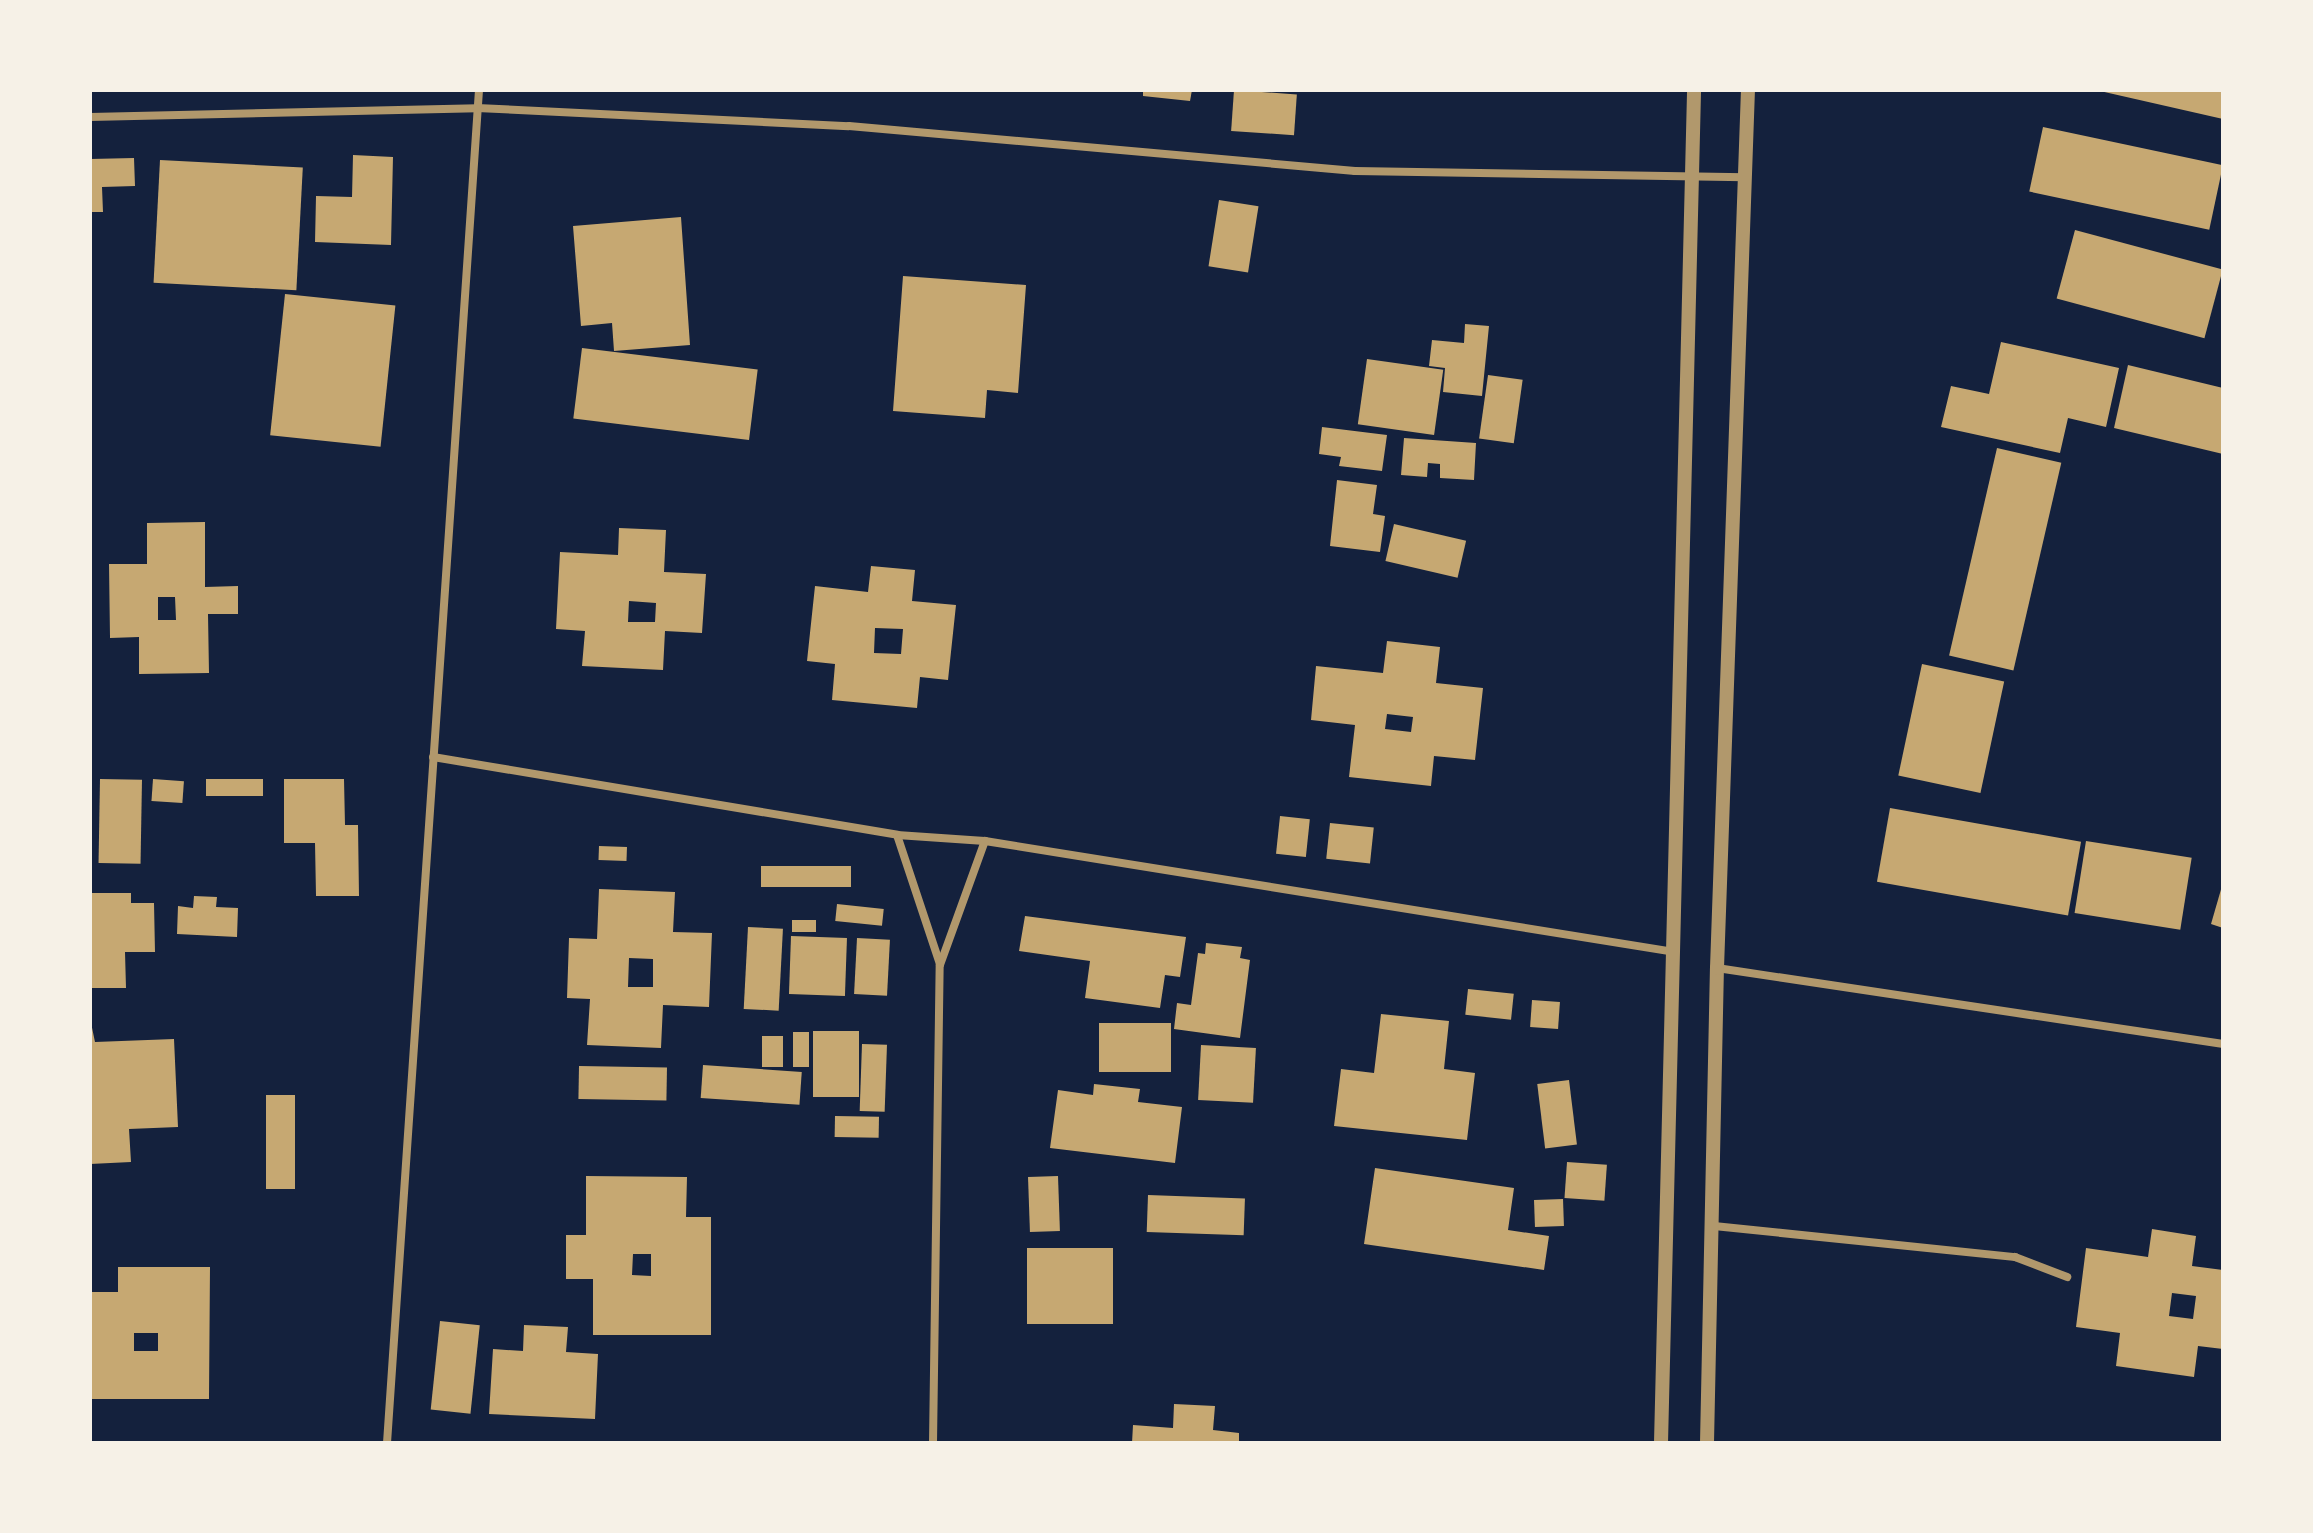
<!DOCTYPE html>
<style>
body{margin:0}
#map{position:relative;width:2313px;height:1533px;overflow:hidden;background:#14213d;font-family:Montserrat,sans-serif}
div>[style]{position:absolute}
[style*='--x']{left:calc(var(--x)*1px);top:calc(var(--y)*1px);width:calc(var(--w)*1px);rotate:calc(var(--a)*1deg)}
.building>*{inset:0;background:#c6a872;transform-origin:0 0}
.minor>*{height:8px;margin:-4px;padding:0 4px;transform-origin:4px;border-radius:4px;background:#b1986c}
.tertiary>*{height:14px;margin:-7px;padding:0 7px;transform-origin:7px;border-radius:7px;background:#b1986c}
span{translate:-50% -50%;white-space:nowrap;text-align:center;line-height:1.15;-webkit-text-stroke:6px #f6f1e7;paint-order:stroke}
.frame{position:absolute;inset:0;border:92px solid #f6f1e7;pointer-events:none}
</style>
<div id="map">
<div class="building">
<i style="clip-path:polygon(1143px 90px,1192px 90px,1190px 101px,1143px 96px)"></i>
<i style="left:1234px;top:90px;width:63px;height:41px;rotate:4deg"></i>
<i style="clip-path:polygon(2100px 90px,2223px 90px,2223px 119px,2100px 91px)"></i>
<i style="left:2043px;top:127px;width:184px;height:66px;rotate:12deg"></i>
<i style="clip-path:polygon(353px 155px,393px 157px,391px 245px,315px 242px,316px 196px,352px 197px)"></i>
<i style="clip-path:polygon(134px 158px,135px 186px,102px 187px,103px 212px,90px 212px,90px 159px)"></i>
<i style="left:160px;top:160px;width:143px;height:123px;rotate:3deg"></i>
<i style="left:1219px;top:200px;width:40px;height:67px;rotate:9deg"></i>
<i style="clip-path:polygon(681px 217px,690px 345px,614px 351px,612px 323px,581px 326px,573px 226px)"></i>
<i style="left:2075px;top:230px;width:153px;height:71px;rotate:15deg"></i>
<i style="clip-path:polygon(903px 276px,1026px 285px,1018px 393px,987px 390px,985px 418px,893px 411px)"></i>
<i style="left:285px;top:294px;width:111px;height:142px;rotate:6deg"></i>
<i style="clip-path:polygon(1465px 324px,1489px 326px,1482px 396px,1443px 392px,1445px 368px,1429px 366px,1432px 340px,1464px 343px)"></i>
<i style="clip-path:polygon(2001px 342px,2119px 368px,2106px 427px,2068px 418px,2060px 453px,1941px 427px,1951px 386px,1989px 394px)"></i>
<i style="left:582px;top:348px;width:177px;height:71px;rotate:7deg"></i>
<i style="left:1367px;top:359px;width:77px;height:66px;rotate:8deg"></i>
<i style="clip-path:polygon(2128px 365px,2223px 388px,2223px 454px,2114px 428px)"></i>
<i style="left:1488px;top:375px;width:35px;height:64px;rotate:8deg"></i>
<i style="clip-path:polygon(1322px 427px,1387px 435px,1382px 471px,1339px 466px,1341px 457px,1319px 454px)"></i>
<i style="clip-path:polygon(1404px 438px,1476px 443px,1474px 480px,1440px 478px,1440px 464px,1428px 463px,1427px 477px,1401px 475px)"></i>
<i style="left:1997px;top:448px;width:66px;height:213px;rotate:13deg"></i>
<i style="clip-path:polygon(1337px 480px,1377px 485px,1373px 514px,1385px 516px,1380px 552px,1330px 546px)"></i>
<i style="clip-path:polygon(evenodd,205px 522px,205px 587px,238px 586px,238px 614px,208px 614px,209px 673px,139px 674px,139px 637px,110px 638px,109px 564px,147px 564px,147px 523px,205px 522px,158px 597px,175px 597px,176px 620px,158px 620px,158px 597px)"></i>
<i style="left:1394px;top:524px;width:74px;height:38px;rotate:13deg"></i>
<i style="clip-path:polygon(evenodd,619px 528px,666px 530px,664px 572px,706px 574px,702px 633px,665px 631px,663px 670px,582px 666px,585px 631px,556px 629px,560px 552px,618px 555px,619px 528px,629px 601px,656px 603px,655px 622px,628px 622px,629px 601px)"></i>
<i style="clip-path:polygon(evenodd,871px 566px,915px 570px,912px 601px,956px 605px,948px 680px,920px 677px,917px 708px,832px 700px,835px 664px,807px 661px,815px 586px,868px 592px,871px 566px,875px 628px,903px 629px,901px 654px,874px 653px,875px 628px)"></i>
<i style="clip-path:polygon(evenodd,1387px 641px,1440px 647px,1436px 683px,1483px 688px,1475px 760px,1434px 756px,1431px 786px,1349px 777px,1355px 725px,1311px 720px,1316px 666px,1383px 673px,1387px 641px,1387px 714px,1413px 717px,1411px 732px,1385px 729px,1387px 714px)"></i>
<i style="left:1922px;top:664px;width:84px;height:114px;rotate:12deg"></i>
<i style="left:100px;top:779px;width:42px;height:84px;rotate:1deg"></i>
<i style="left:153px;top:779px;width:31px;height:22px;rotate:4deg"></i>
<i style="left:263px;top:779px;width:17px;height:57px;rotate:90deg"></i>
<i style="clip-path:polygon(284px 779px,344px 779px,345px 825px,358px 825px,359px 896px,316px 896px,315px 843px,284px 843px)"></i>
<i style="left:1890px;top:808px;width:194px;height:75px;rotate:10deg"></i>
<i style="left:1280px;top:816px;width:30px;height:38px;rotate:6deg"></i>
<i style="left:1330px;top:823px;width:44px;height:36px;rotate:6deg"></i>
<i style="left:2086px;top:841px;width:107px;height:73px;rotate:9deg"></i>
<i style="left:599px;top:846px;width:28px;height:14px;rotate:2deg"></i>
<i style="left:761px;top:866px;width:90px;height:21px"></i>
<i style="clip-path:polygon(2222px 886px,2223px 886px,2223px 928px,2211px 924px)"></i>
<i style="clip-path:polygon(evenodd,599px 889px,675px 892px,673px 932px,712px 933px,709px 1007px,663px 1005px,661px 1048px,587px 1045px,590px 999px,567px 998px,569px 938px,597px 939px,599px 889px,629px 958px,653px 959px,653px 987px,628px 987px,629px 958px)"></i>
<i style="clip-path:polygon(90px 893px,131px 893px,131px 903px,154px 903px,155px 952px,125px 952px,126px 988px,90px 988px)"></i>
<i style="clip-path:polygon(194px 896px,217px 897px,216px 907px,238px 908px,237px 937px,177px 934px,178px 906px,193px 908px)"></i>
<i style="left:837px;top:904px;width:47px;height:17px;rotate:6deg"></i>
<i style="clip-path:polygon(1025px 916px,1186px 937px,1180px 977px,1165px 975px,1160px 1008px,1085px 998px,1090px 961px,1019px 951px)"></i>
<i style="left:792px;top:920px;width:24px;height:12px"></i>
<i style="left:748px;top:927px;width:35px;height:82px;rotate:3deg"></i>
<i style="left:791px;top:936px;width:56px;height:58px;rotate:2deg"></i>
<i style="left:857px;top:938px;width:33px;height:56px;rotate:3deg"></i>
<i style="clip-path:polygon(1206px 943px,1242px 947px,1240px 958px,1250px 960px,1240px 1038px,1174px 1029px,1177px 1003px,1191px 1005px,1198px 953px,1205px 954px)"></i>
<i style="left:1468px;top:989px;width:46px;height:26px;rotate:6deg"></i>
<i style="left:1532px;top:1000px;width:28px;height:27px;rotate:4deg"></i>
<i style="clip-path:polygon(1381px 1014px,1449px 1021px,1444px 1069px,1475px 1073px,1467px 1140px,1334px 1126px,1341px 1069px,1374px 1073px)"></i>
<i style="clip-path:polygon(90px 1018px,95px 1042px,174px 1039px,178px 1127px,129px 1129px,131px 1162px,90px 1164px)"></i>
<i style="left:1099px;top:1023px;width:72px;height:49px"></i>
<i style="left:813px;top:1031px;width:46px;height:66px"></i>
<i style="left:793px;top:1032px;width:16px;height:35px"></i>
<i style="left:762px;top:1036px;width:21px;height:31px"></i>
<i style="left:862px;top:1044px;width:25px;height:67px;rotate:2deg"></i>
<i style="left:1201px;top:1045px;width:55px;height:55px;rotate:3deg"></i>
<i style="left:703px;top:1065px;width:99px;height:33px;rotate:4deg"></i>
<i style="left:579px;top:1066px;width:88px;height:33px;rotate:1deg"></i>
<i style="left:1569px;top:1080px;width:65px;height:32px;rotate:83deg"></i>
<i style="clip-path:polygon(1094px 1084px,1140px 1089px,1138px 1102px,1182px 1107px,1175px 1163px,1050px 1148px,1058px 1090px,1093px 1095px)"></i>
<i style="left:266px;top:1095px;width:29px;height:94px"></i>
<i style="left:835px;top:1116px;width:44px;height:21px;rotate:1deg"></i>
<i style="left:1567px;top:1162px;width:40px;height:36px;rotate:4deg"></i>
<i style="clip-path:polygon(1375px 1168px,1514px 1188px,1508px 1230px,1549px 1236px,1544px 1270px,1364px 1244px)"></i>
<i style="clip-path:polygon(evenodd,586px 1176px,687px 1177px,686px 1217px,711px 1217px,711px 1335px,593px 1335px,593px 1279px,566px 1279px,566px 1235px,586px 1235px,586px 1176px,633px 1254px,651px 1254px,651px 1276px,632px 1275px,633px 1254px)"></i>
<i style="left:1058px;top:1176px;width:55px;height:30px;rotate:88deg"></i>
<i style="left:1148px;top:1195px;width:97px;height:37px;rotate:2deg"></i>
<i style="left:1563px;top:1199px;width:27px;height:29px;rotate:88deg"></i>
<i style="clip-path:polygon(evenodd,2152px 1229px,2196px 1236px,2192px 1266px,2223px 1270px,2223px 1349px,2198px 1346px,2194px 1377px,2116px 1366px,2120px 1333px,2076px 1327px,2086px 1248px,2148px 1257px,2152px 1229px,2172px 1293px,2196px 1296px,2193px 1319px,2169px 1316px,2172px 1293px)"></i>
<i style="left:1027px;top:1248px;width:86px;height:76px"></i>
<i style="clip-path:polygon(evenodd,118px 1267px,210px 1267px,209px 1399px,90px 1399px,90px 1292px,118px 1292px,118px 1267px,134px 1333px,158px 1333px,158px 1351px,134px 1351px,134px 1333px)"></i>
<i style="left:440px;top:1321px;width:40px;height:89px;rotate:6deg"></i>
<i style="clip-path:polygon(524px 1325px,568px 1327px,566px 1352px,598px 1354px,595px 1419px,489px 1414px,493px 1349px,523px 1351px)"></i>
<i style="clip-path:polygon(1174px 1404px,1215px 1406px,1213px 1430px,1239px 1433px,1239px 1443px,1132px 1443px,1133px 1425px,1173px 1428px)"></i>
</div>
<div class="minor">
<i style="--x:90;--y:117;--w:387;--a:-1.3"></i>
<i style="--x:477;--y:108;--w:372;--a:2.8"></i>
<i style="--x:849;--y:126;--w:508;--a:5.08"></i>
<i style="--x:1355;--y:171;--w:390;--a:0.9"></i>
<i style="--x:433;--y:757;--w:471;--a:9.5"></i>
<i style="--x:897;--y:835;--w:88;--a:3.9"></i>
<i style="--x:985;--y:841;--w:693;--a:9.14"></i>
<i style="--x:897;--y:835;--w:136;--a:71.6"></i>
<i style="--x:1717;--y:968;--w:512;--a:8.54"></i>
<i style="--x:1714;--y:1226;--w:303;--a:5.9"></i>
<i style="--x:2015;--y:1257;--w:56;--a:21"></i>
<i style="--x:387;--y:1443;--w:1356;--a:-86.11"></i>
<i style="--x:933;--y:1443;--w:478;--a:-89.2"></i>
<i style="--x:940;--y:965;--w:132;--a:-70.1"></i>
</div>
<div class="tertiary">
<i style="--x:1661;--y:1443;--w:1353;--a:-88.6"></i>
<i style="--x:1707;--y:1443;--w:475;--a:-88.8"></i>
<i style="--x:1717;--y:968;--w:879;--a:-87.98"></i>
</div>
<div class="frame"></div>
</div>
